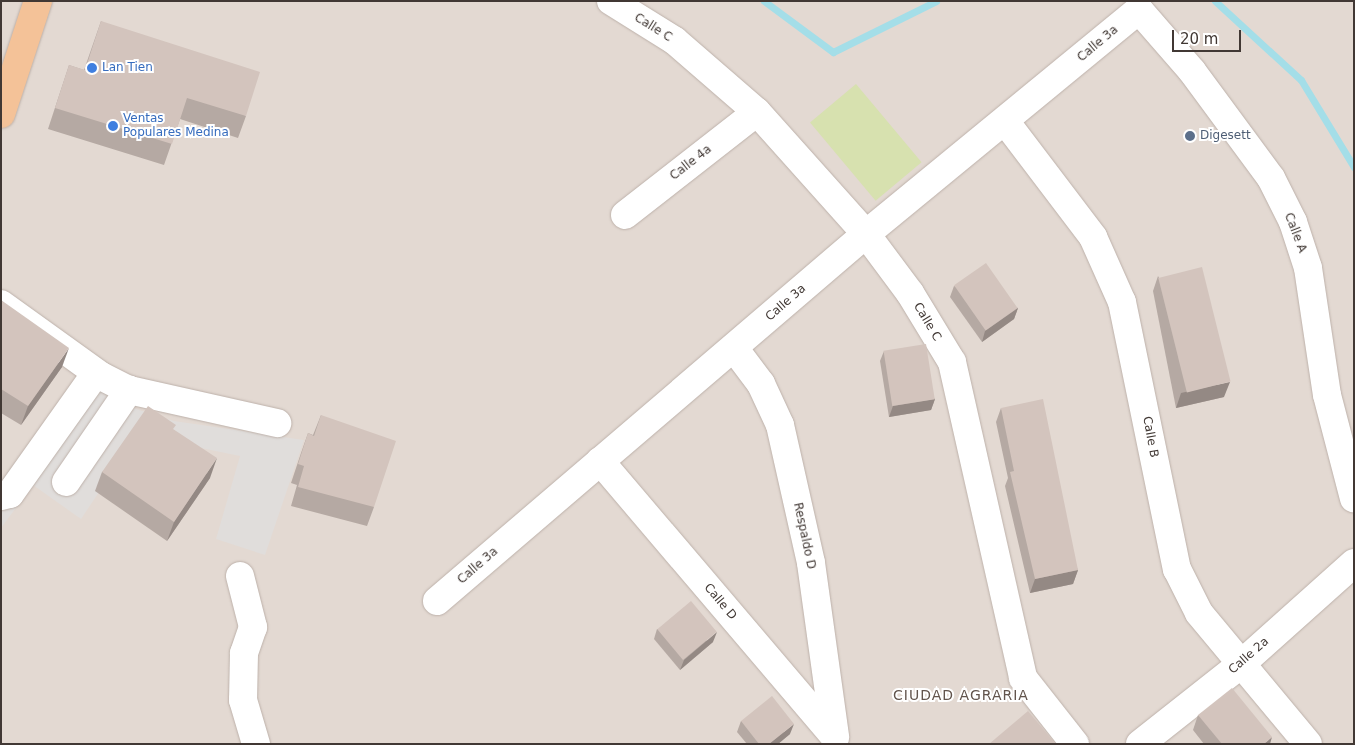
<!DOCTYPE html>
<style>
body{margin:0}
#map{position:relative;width:1355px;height:745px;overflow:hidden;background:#f0e9e3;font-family:"DejaVu Sans",sans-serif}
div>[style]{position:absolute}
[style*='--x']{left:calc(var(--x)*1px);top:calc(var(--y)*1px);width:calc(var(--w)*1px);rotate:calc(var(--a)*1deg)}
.residential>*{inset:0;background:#e3d9d2;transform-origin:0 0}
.green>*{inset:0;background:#d7e1af;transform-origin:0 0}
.parking>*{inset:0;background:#e0dddb}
.stream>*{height:7px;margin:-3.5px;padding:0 3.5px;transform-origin:3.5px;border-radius:3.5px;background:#a4dee8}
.roads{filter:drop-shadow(0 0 1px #bdb1aa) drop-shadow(0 0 1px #bdb1aa)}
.minor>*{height:28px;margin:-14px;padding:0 14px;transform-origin:14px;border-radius:14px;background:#fff}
.major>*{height:28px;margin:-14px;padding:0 14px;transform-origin:14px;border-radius:14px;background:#f4c298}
.wall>*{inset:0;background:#b5a9a3}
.shaded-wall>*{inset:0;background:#948984}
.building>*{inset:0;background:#d3c4bd;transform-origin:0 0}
.dots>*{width:14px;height:14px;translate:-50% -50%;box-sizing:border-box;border:2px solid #fff;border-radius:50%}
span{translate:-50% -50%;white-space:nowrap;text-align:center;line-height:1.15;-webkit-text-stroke:4px #fff;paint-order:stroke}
.street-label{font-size:12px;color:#413834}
.shop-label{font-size:12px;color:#366cbe}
.left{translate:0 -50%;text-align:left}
.service-label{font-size:12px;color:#4e5e75}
.neighbourhood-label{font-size:14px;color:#62544c;letter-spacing:1px}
.frame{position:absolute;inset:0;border:2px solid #413834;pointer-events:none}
.scale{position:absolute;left:1172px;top:30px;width:69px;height:22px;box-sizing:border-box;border:2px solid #413834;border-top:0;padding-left:6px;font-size:15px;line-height:18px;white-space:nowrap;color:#413834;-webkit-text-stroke:4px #fff;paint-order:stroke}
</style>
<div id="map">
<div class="residential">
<i style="left:1px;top:1px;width:1353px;height:743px"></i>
</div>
<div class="green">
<i style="left:856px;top:84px;width:102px;height:60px;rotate:50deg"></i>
</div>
<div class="parking">
<i style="clip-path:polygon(81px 372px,133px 408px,174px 421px,304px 440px,265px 555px,216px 539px,240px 456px,137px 435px,81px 519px,33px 485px,1px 528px,1px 484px)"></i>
</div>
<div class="stream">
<i style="--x:764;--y:1;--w:86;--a:36.5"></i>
<i style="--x:833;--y:52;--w:115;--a:-26.3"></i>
<i style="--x:1215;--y:1;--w:117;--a:42.6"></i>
<i style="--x:1301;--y:80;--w:102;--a:58.7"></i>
</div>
<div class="roads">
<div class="minor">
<i style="--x:611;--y:1;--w:75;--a:32"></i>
<i style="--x:675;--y:41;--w:108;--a:40.9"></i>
<i style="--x:757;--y:112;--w:164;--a:48.2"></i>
<i style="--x:866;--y:234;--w:74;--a:53.3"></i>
<i style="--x:910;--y:293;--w:81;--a:58.7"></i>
<i style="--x:952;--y:362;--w:324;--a:77.3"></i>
<i style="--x:1023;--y:678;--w:84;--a:51.8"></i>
<i style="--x:1139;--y:10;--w:81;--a:49"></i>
<i style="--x:1192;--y:71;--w:133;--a:53.6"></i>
<i style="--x:1271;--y:178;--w:49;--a:63.4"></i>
<i style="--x:1293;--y:222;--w:48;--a:71.9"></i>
<i style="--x:1308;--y:268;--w:128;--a:81.5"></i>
<i style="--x:1327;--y:395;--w:107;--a:75.4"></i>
<i style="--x:1005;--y:121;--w:146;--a:52.8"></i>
<i style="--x:1093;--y:237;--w:71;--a:66"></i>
<i style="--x:1122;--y:302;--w:273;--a:78.4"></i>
<i style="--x:1177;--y:569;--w:49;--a:63.4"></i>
<i style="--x:1199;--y:613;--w:170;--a:50.2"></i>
<i style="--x:625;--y:215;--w:167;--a:-38"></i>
<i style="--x:1;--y:304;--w:123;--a:35.8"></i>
<i style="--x:101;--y:376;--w:31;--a:27"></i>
<i style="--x:129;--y:390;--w:152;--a:12.6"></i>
<i style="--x:734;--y:348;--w:45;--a:53.1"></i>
<i style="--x:761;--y:384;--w:45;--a:65.1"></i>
<i style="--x:780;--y:425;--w:141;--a:77.3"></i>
<i style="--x:811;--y:563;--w:176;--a:82.1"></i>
<i style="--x:600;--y:461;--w:362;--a:49.6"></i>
<i style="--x:66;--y:482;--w:112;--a:-55.6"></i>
<i style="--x:1;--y:496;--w:9;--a:-13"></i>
<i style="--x:10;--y:494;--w:148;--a:-54.6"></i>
<i style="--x:240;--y:576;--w:53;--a:75.7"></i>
<i style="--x:253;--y:627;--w:28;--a:109"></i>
<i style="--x:244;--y:653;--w:47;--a:91.2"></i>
<i style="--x:243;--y:700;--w:46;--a:73.5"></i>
<i style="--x:437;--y:601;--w:565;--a:-40.55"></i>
<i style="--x:866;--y:234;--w:353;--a:-39.4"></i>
<i style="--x:1140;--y:744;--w:127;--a:-38.3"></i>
<i style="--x:1240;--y:665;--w:153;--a:-41.8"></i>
</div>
<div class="major">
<i style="--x:1;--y:114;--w:119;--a:-71.9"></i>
</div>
</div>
<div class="wall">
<i style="clip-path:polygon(101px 21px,246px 116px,238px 138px,180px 119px,164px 165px,48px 129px,69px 65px,84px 70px)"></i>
<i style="clip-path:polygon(1158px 276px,1224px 397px,1176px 408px,1153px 291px)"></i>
<i style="clip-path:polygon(954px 286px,1018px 308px,1014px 319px,982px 342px,950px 297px)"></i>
<i style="clip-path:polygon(1px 300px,62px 367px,21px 425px,1px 413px)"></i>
<i style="clip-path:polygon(884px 351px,935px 399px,931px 410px,889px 417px,880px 361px)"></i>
<i style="clip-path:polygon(1001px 408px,1078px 570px,1073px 584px,1030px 593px,1005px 486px,1008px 478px,996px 422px)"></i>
<i style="clip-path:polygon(321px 415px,374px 507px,367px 526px,291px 506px,297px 485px,291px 483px,301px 453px,308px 433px,313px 435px)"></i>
<i style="clip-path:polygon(174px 430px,210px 478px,167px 541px,95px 491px,102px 472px)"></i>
<i style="clip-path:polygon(657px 629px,713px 642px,680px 670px,654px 639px)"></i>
<i style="clip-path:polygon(1198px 715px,1270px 744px,1204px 744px,1193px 730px)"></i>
<i style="clip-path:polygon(741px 721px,790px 734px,778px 744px,747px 744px,737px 732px)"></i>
</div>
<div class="shaded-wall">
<i style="clip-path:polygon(1018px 308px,1014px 319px,982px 342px,985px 331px)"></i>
<i style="clip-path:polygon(69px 348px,62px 367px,21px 425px,28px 406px)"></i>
<i style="clip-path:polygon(1230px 382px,1224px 397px,1176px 408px,1181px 393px)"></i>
<i style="clip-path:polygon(935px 399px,931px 410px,889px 417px,893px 406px)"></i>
<i style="clip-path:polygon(217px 458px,210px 478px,167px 541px,174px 522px)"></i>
<i style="clip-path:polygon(1078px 570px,1073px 584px,1030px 593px,1035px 579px)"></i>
<i style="clip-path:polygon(717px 632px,713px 642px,680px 670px,684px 660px)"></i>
<i style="clip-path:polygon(794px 724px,790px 734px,778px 744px,769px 744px)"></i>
<i style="clip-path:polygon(1272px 737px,1270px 744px,1264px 744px)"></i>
</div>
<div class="building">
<i style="clip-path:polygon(101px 21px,260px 72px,246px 116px,187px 98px,172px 144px,55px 108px,69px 65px,85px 70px)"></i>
<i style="left:986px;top:263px;width:55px;height:39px;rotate:55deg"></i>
<i style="left:1202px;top:267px;width:118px;height:45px;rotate:76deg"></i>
<i style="clip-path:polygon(1px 300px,69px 348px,28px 406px,1px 389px)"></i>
<i style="left:926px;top:344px;width:56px;height:43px;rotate:81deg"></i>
<i style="clip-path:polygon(1043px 399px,1078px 570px,1035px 579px,1010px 472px,1014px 471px,1001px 408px)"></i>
<i style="clip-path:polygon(148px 406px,176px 425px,173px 429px,217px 458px,174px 522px,102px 472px)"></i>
<i style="clip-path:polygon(321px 415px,396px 441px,374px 507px,298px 487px,304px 466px,298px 464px,308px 433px,314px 436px)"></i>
<i style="left:691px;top:601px;width:40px;height:44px;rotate:50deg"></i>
<i style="clip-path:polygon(1232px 688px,1272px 737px,1264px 744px,1222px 744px,1198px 715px)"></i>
<i style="clip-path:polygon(772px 696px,794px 724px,769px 744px,759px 744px,741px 721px)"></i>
<i style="clip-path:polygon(1028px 711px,1056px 744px,989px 744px)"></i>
</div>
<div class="dots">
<i style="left:92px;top:68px;background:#3f7fe0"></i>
<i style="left:113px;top:126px;background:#3f7fe0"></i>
<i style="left:1190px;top:136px;background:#5c6f8a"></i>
</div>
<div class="street-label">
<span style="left:653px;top:28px;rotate:32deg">Calle C</span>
<span style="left:1098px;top:44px;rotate:-40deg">Calle 3a</span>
<span style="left:691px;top:163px;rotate:-38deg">Calle 4a</span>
<span style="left:1295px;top:233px;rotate:69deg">Calle A</span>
<span style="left:786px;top:303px;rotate:-41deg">Calle 3a</span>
<span style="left:927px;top:322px;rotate:59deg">Calle C</span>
<span style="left:1150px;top:437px;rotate:80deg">Calle B</span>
<span style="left:804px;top:536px;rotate:78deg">Respaldo D</span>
<span style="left:478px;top:566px;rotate:-41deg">Calle 3a</span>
<span style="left:720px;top:602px;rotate:50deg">Calle D</span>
<span style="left:1249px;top:656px;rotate:-41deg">Calle 2a</span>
</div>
<div class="shop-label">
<span class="left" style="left:102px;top:68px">Lan Tien</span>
<span class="left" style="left:123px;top:126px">Ventas<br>Populares Medina</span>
</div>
<div class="service-label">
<span class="left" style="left:1200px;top:136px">Digesett</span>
</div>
<div class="neighbourhood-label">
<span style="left:961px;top:695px">CIUDAD AGRARIA</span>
</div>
<div class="frame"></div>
<div class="scale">20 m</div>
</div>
